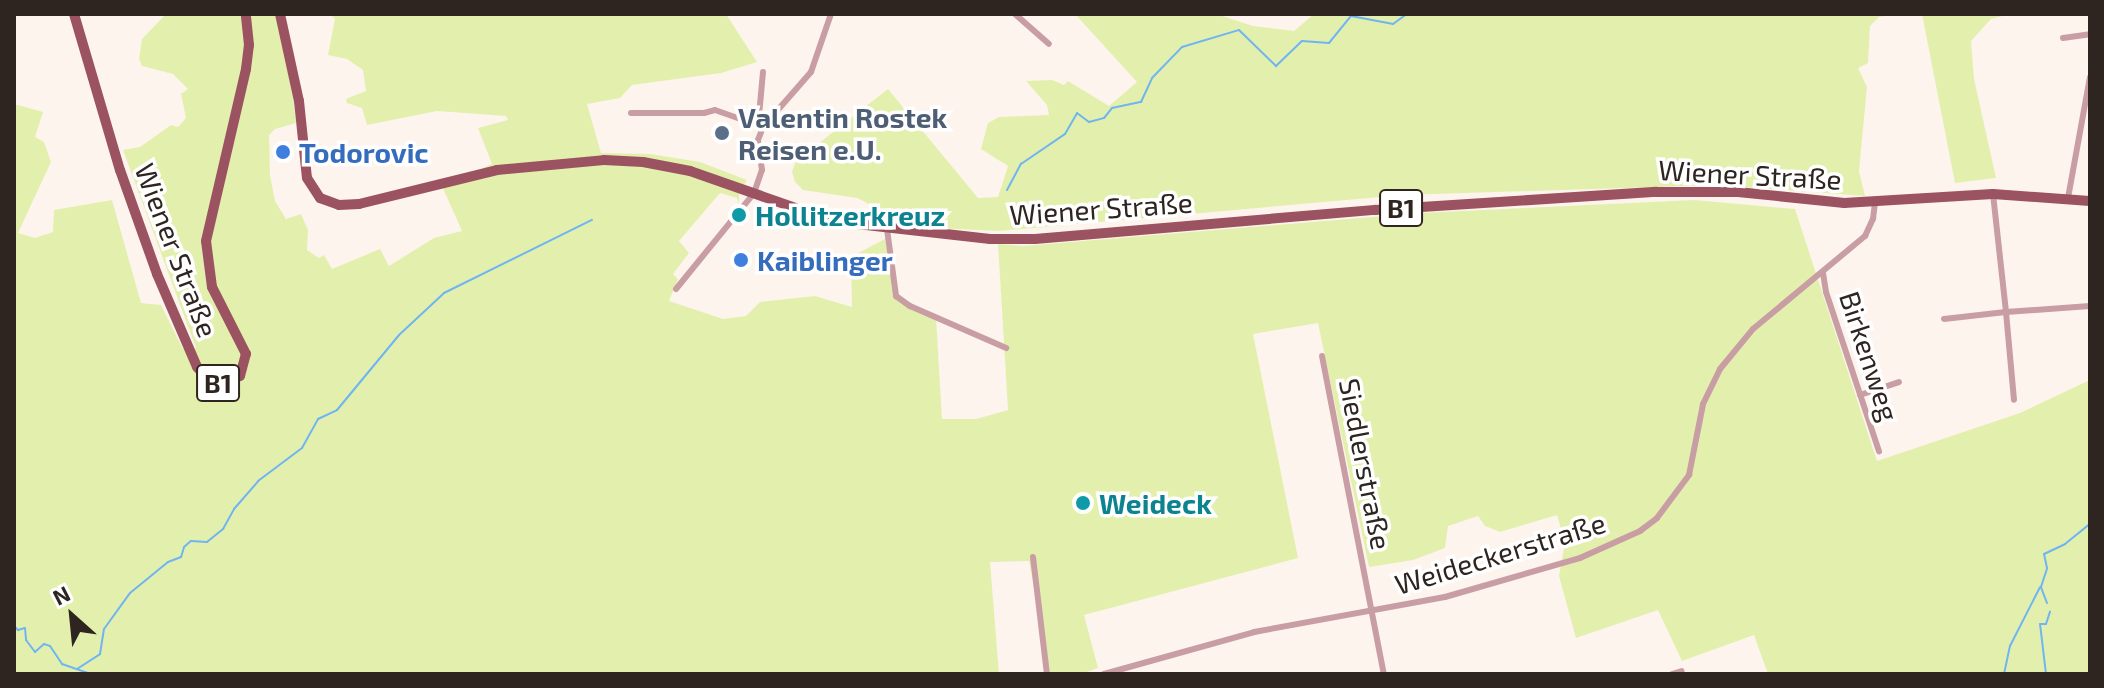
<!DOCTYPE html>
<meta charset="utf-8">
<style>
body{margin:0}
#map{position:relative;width:2104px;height:688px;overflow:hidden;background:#fef4ee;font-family:"Exo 2",sans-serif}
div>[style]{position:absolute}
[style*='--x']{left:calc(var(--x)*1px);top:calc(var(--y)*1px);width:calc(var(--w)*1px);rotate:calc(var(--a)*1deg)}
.green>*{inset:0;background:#e3f0ad}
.stream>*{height:2px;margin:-1px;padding:0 1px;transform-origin:1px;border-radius:1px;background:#70b4f2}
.street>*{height:6px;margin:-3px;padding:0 3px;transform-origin:3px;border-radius:3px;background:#c89ea4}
.primary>*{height:10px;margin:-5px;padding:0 5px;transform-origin:5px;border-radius:5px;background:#9b5361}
.dots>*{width:22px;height:22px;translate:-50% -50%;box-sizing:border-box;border:4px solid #fff;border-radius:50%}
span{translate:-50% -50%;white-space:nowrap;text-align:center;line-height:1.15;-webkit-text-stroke:7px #fff;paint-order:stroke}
.shield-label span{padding:2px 6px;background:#fff;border:2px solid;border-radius:6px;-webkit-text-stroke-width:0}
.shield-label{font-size:26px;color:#2e2520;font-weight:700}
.service-label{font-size:28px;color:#4e5e75;font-weight:700}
.left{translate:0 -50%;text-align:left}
.shop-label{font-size:28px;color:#366cbe;font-weight:700}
.street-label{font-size:28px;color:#2e2520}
.culture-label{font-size:28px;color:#0d838f;font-weight:700}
.frame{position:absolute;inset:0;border:16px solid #2e2520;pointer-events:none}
.north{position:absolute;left:32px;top:576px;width:80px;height:80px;-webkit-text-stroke:6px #fff;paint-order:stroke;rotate:333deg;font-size:22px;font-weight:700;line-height:32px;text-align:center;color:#2e2520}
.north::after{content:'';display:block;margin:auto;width:28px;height:36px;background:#2e2520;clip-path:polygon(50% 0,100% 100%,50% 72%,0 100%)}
</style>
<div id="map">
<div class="green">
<i style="clip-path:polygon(166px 14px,284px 14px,296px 123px,275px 129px,269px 135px,270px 175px,275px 201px,286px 219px,301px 214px,308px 230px,307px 250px,319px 258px,324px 255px,332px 269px,380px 249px,389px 266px,434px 238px,462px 231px,442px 186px,492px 164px,478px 128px,508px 120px,506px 116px,437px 111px,367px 125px,362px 108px,347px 103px,346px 99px,366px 91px,363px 70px,347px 59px,328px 55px,335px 19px,330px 14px,726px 14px,757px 62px,721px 73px,632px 85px,620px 98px,587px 104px,601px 153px,650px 154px,700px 162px,747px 180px,739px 194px,739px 205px,737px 198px,720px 193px,679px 241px,689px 253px,673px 274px,678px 279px,669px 301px,723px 319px,746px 316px,760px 302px,815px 296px,852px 307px,851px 257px,885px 239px,897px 300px,936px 317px,942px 419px,976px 419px,1008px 410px,998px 244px,1023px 246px,1420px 213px,1694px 200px,1795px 209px,1877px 461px,2020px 413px,2090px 380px,2090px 674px,1768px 674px,1754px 635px,1682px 661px,1658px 610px,1576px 638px,1559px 576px,1565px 542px,1557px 515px,1500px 532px,1485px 526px,1478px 516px,1448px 526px,1445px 548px,1413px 560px,1369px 567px,1318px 323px,1253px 334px,1298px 558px,1084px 615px,1098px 668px,1081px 674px,1050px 674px,1029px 561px,990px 562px,999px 674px,14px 674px,14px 104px,43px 112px,35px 137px,44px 142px,51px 162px,18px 233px,35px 238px,53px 232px,54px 210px,112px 200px,141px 303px,161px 305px,183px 349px,196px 348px,123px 150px,140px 147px,171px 125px,178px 127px,186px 118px,181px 94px,188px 89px,173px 74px,142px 66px,139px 59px,142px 39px)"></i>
<i style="clip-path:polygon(1075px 14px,1216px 14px,1253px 26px,1294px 31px,1314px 14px,1897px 14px,1879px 17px,1870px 26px,1868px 63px,1858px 68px,1867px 87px,1859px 171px,1865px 196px,1716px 185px,1403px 195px,998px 231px,916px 227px,857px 198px,803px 190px,795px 182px,792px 172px,796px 161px,888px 89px,978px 198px,998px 197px,1008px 166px,981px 149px,988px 123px,999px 117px,1049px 115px,1047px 105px,1026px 81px,1052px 80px,1064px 85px,1068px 81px,1109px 106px,1137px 82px)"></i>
<i style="clip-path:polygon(1922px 14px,2010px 14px,1991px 19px,1971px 41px,1974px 79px,1996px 178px,1955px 183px)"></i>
</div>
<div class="stream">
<i style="--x:1007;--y:190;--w:30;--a:-62"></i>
<i style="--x:1021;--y:164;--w:53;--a:-34.3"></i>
<i style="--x:1065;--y:134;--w:24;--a:-60"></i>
<i style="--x:1077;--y:113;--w:15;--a:37"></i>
<i style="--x:1089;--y:122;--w:16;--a:-15"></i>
<i style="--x:1104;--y:118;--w:13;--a:-51"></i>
<i style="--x:1112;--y:108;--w:30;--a:-12"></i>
<i style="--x:1141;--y:102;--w:26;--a:-65"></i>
<i style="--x:1152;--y:78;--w:43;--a:-45.9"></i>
<i style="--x:1182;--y:47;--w:59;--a:-16.6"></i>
<i style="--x:1239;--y:30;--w:52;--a:44.2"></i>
<i style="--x:1276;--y:66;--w:36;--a:-44"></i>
<i style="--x:1302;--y:41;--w:27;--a:4"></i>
<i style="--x:1329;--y:43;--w:35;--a:-51"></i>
<i style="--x:1351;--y:16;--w:43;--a:10.8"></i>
<i style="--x:1393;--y:24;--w:17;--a:-36"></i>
<i style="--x:2047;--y:603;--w:17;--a:-111"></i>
<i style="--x:2041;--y:587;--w:20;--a:-72"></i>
<i style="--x:2047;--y:568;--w:14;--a:-102"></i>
<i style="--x:2044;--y:554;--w:23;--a:-25"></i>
<i style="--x:2065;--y:544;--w:32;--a:-39"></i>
<i style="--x:14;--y:626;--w:6;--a:45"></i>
<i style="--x:18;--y:630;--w:7;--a:-16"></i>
<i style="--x:25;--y:628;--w:12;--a:85"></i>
<i style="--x:26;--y:640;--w:15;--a:53"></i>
<i style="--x:35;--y:652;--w:12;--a:-42"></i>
<i style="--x:44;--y:644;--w:6;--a:18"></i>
<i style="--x:50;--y:646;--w:22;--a:56"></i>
<i style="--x:62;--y:664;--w:31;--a:19"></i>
<i style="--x:77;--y:669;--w:27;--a:-33"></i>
<i style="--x:100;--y:654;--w:25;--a:-81"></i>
<i style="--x:104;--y:629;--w:44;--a:-54.2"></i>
<i style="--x:130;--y:593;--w:49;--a:-39.2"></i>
<i style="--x:168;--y:562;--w:14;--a:-21"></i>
<i style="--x:181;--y:557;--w:10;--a:-73"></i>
<i style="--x:184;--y:547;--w:9;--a:-41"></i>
<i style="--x:191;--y:541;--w:16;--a:4"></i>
<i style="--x:207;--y:542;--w:21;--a:-39"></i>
<i style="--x:223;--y:529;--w:23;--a:-61"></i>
<i style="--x:234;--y:509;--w:37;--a:-49"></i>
<i style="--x:258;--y:481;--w:55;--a:-36.9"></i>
<i style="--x:302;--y:448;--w:33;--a:-61"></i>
<i style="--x:318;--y:419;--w:21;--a:-25"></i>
<i style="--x:337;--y:410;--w:97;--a:-50.4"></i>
<i style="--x:399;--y:335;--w:62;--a:-43"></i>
<i style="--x:444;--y:293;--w:165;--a:-26.3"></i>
<i style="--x:2004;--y:674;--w:29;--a:-78"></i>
<i style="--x:2010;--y:646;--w:66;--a:-63"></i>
<i style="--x:2046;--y:674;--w:50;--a:-96.8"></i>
<i style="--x:2040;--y:624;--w:6;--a:0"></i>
<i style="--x:2046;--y:624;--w:13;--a:-72"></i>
</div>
<div class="street">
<i style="--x:1015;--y:14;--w:45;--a:41.4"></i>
<i style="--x:2063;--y:38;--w:27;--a:-8"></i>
<i style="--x:763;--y:72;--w:44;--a:95.2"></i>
<i style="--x:759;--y:116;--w:12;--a:70"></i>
<i style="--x:631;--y:113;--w:73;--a:0"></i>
<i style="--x:704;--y:113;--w:11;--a:-15"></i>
<i style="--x:715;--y:110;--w:51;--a:19.5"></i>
<i style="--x:1993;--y:194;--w:119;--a:83.7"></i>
<i style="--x:2006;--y:312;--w:84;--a:-4.1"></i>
<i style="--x:2068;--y:198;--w:123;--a:-79.7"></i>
<i style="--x:887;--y:229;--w:68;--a:82.3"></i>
<i style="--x:896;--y:296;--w:17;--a:36"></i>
<i style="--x:910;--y:306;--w:105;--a:23.6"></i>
<i style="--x:1823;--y:273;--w:19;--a:81"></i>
<i style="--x:1826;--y:292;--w:168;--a:71.6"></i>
<i style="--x:676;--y:289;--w:124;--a:-50.9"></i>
<i style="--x:754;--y:193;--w:24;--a:-71"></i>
<i style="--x:762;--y:170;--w:30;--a:-98"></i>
<i style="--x:758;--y:140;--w:14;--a:-69"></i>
<i style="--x:763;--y:127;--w:73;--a:-48.9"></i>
<i style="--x:811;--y:72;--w:61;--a:-71"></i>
<i style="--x:1944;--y:319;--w:62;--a:-6.4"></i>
<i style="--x:2006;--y:312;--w:88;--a:84.8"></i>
<i style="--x:1322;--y:356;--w:324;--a:79"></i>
<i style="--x:1860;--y:395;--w:41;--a:-18.4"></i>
<i style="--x:1033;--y:557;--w:118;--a:83.2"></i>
<i style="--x:1104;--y:674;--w:156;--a:-15.6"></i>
<i style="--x:1254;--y:632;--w:194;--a:-10.4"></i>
<i style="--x:1445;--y:597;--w:141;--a:-16.1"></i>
<i style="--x:1580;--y:558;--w:66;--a:-24.2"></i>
<i style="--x:1640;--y:531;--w:21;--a:-37"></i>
<i style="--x:1657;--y:518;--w:54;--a:-53.3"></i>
<i style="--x:1689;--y:475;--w:72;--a:-78.8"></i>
<i style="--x:1703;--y:404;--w:39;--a:-64"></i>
<i style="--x:1720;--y:369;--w:52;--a:-50.5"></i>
<i style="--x:1753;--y:329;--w:146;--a:-39.7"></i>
<i style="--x:1865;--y:236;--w:19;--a:-65"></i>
<i style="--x:1873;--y:219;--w:16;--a:-83"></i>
<i style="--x:1672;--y:674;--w:10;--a:-17"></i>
</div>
<div class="primary">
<i style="--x:74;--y:14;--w:163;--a:73.6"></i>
<i style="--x:120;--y:170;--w:110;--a:70.4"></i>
<i style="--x:157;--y:274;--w:101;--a:66.7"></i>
<i style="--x:197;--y:367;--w:16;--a:47"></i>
<i style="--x:208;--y:379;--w:14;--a:17"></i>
<i style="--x:221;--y:383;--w:20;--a:-20"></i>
<i style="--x:240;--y:376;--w:23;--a:-75"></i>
<i style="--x:246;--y:354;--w:75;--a:-116.9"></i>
<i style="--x:212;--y:287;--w:46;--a:-97.4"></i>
<i style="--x:206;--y:241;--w:177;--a:-76.9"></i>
<i style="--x:246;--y:69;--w:24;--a:-83"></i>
<i style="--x:249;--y:45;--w:31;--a:-96"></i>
<i style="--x:280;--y:14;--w:89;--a:77.7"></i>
<i style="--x:299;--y:101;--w:77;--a:84.1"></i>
<i style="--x:307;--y:178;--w:24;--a:57"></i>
<i style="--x:320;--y:198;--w:20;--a:20"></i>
<i style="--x:339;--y:205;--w:20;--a:-3"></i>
<i style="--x:359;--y:204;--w:142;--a:-13.8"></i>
<i style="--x:497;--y:170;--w:107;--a:-5.3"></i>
<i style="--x:604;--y:160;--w:39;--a:3"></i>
<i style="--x:643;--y:162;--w:48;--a:10.8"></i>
<i style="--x:690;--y:171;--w:124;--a:19.3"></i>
<i style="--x:807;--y:212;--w:51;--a:13.5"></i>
<i style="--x:857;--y:224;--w:134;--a:6.4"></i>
<i style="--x:990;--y:239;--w:45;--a:0"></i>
<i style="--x:1035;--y:239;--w:341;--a:-4.9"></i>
<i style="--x:1375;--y:210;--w:282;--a:-3.7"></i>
<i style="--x:1656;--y:192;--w:82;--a:0"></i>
<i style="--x:1738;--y:192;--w:107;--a:5.9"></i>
<i style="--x:1844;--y:203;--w:149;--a:-3.5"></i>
<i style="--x:1993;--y:194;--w:97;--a:4.1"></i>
</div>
<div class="dots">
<i style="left:722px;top:133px;background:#5c6f8a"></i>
<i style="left:283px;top:152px;background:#3f7fe0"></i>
<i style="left:739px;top:215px;background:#0f9aa8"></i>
<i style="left:741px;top:260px;background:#3f7fe0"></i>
<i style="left:1083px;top:503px;background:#0f9aa8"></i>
</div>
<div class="shield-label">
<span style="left:1401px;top:208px">B1</span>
<span style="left:218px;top:383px">B1</span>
</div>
<div class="service-label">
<span class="left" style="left:738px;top:133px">Valentin Rostek<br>Reisen e.U.</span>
</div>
<div class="shop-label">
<span class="left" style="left:299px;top:152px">Todorovic</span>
<span class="left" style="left:757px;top:260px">Kaiblinger</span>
</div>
<div class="street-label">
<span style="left:1750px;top:174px;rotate:3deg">Wiener Straße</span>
<span style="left:1101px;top:208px;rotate:-4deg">Wiener Straße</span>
<span style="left:177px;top:250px;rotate:69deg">Wiener Straße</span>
<span style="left:1870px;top:356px;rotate:72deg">Birkenweg</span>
<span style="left:1366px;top:464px;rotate:79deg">Siedlerstraße</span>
<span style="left:1500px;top:553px;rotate:-17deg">Weideckerstraße</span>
</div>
<div class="culture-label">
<span class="left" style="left:755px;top:215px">Hollitzerkreuz</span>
<span class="left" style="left:1099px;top:503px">Weideck</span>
</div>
<div class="frame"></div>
<div class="north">N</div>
</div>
